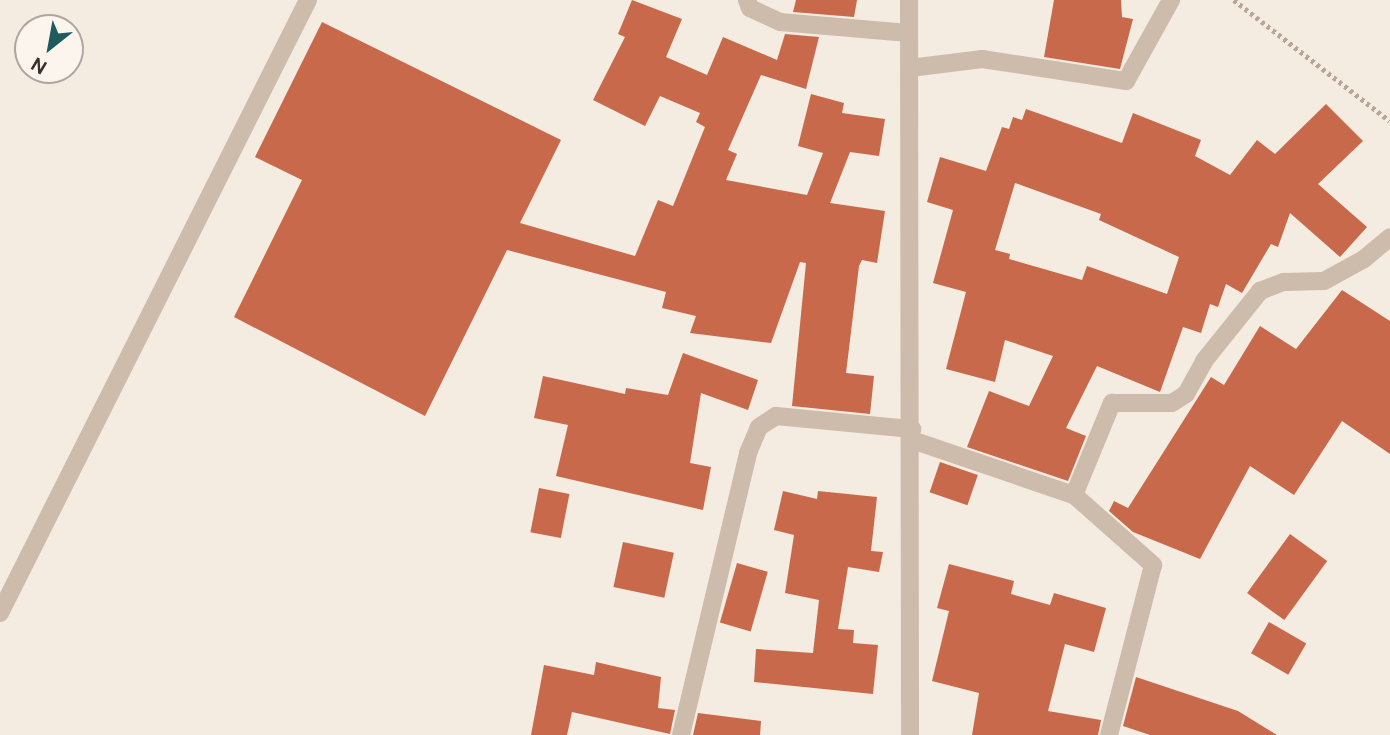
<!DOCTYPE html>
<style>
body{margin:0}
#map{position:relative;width:1390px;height:735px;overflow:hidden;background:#f4ebe1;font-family:"DM Sans",sans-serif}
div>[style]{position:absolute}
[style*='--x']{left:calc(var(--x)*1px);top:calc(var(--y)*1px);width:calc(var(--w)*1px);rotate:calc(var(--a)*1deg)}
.building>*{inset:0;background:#c8694b;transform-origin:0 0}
.path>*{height:4.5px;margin-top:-2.25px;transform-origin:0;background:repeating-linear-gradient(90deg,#b9a596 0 3.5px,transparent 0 7px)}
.minor>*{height:18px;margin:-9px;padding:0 9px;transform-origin:9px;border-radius:9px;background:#cdbbac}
span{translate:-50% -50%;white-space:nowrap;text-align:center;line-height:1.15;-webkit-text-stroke:6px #fbf5ee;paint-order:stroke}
.north{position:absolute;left:14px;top:14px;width:70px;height:70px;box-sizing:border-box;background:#fbf5ee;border:2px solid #aea6a0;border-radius:50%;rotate:211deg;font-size:19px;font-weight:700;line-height:28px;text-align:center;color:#3b302b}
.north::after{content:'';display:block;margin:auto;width:24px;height:32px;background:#1f5a5e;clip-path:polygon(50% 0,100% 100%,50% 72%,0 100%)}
</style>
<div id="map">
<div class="building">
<i style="clip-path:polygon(632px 0,682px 19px,666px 57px,707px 75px,723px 37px,777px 60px,785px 34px,819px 37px,806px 89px,761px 75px,728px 150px,737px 154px,726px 180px,807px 195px,823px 153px,798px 146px,811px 94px,844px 103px,842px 113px,885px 119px,879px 156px,850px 152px,830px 203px,885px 211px,877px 263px,862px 260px,859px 266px,846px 373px,874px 376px,870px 414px,792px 406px,806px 263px,800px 262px,771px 343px,690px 333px,696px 316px,662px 308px,666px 292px,507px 250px,425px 416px,234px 317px,302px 180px,255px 157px,322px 22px,561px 140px,520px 223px,635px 256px,658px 200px,673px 206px,705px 127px,696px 122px,700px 113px,660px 96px,645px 126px,593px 100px,625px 37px,618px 34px)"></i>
<i style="clip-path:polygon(796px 0,857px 0,854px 17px,793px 12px)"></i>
<i style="clip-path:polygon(1054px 0,1121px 0,1122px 17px,1133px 19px,1120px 69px,1044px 57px)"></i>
<i style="clip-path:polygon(evenodd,1326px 104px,1363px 141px,1318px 184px,1367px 227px,1340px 257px,1290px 213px,1278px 247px,1271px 244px,1242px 293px,1226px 284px,1218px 307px,1210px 304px,1201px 333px,1183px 327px,1160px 392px,1097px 366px,1066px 428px,1086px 436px,1068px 481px,967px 447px,989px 391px,1029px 406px,1053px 356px,1005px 340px,995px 382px,946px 369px,966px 292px,933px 283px,953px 210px,927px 202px,940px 157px,986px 171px,1002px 127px,1009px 129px,1013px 117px,1022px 120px,1026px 109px,1122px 143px,1133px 113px,1201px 140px,1195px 156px,1230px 175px,1257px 140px,1275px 154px,1326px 104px,1015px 183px,1101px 214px,1099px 220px,1179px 257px,1167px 294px,1087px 266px,1082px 280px,1009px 259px,1010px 254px,995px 250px,1015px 183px)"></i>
<i style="clip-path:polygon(1342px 290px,1390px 321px,1390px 454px,1342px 421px,1294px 495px,1250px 466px,1200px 559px,1133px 532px,1109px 511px,1114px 501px,1128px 508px,1211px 377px,1224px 385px,1260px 326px,1296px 349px)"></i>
<i style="clip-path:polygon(683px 353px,758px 380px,748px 410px,701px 393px,690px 463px,711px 467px,703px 510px,556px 476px,568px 425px,534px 418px,543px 376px,625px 394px,626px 388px,668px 395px)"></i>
<i style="left:940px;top:462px;width:40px;height:32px;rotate:19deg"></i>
<i style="left:539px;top:488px;width:31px;height:45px;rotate:11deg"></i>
<i style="clip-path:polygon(783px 491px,817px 499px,818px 491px,877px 497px,871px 551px,883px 552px,879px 572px,848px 567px,838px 629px,854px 630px,853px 643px,878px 645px,873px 694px,754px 682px,756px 649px,813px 653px,819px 600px,785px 593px,794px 535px,774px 530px)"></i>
<i style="left:1290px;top:534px;width:46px;height:73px;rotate:36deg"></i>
<i style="left:623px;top:542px;width:52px;height:46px;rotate:12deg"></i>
<i style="left:737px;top:563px;width:32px;height:62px;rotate:16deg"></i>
<i style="clip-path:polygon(949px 564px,1014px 581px,1011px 594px,1050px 605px,1054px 593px,1106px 608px,1094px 652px,1065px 644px,1048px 711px,1101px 720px,1098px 735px,972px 735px,979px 693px,932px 681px,949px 611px,937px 608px)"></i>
<i style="left:1269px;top:622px;width:43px;height:36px;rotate:30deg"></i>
<i style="clip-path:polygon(596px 662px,661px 677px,658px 708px,675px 710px,670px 734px,572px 712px,567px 735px,531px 735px,544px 665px,594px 675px)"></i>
<i style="clip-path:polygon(1136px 677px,1238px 711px,1277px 735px,1150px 735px,1123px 726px)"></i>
<i style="clip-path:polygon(698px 713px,761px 721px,760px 735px,693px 735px)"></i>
</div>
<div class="path">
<i style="--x:1234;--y:0;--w:197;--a:37.8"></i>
</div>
<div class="minor">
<i style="--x:747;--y:0;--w:9;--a:69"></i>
<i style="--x:750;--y:8;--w:33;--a:25"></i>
<i style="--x:780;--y:22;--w:129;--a:4.9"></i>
<i style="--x:909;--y:0;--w:735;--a:89.92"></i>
<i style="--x:910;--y:68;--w:73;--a:-7.1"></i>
<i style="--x:982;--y:59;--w:146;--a:8.7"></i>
<i style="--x:1126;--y:81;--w:93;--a:-60.9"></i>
<i style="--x:912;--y:440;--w:171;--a:18.8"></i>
<i style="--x:1074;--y:495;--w:106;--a:41.5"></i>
<i style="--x:1153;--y:565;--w:176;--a:104.5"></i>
<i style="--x:1074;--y:495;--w:100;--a:-67.6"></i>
<i style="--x:1112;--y:403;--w:60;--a:0"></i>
<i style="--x:1172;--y:403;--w:17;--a:-33"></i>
<i style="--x:1186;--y:394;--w:38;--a:-61"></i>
<i style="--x:1204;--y:361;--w:90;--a:-51.3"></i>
<i style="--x:1260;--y:291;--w:26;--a:-21"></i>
<i style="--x:1284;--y:282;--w:40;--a:-1.4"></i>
<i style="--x:1324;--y:281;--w:46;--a:-28.8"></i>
<i style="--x:1364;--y:259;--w:34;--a:-40"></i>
<i style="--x:0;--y:613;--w:686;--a:-63.32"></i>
<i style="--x:681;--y:735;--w:290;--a:-76.6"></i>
<i style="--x:748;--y:453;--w:28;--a:-67"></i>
<i style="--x:759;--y:427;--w:20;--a:-33"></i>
<i style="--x:776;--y:416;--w:137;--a:5.5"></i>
</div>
<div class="north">N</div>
</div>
